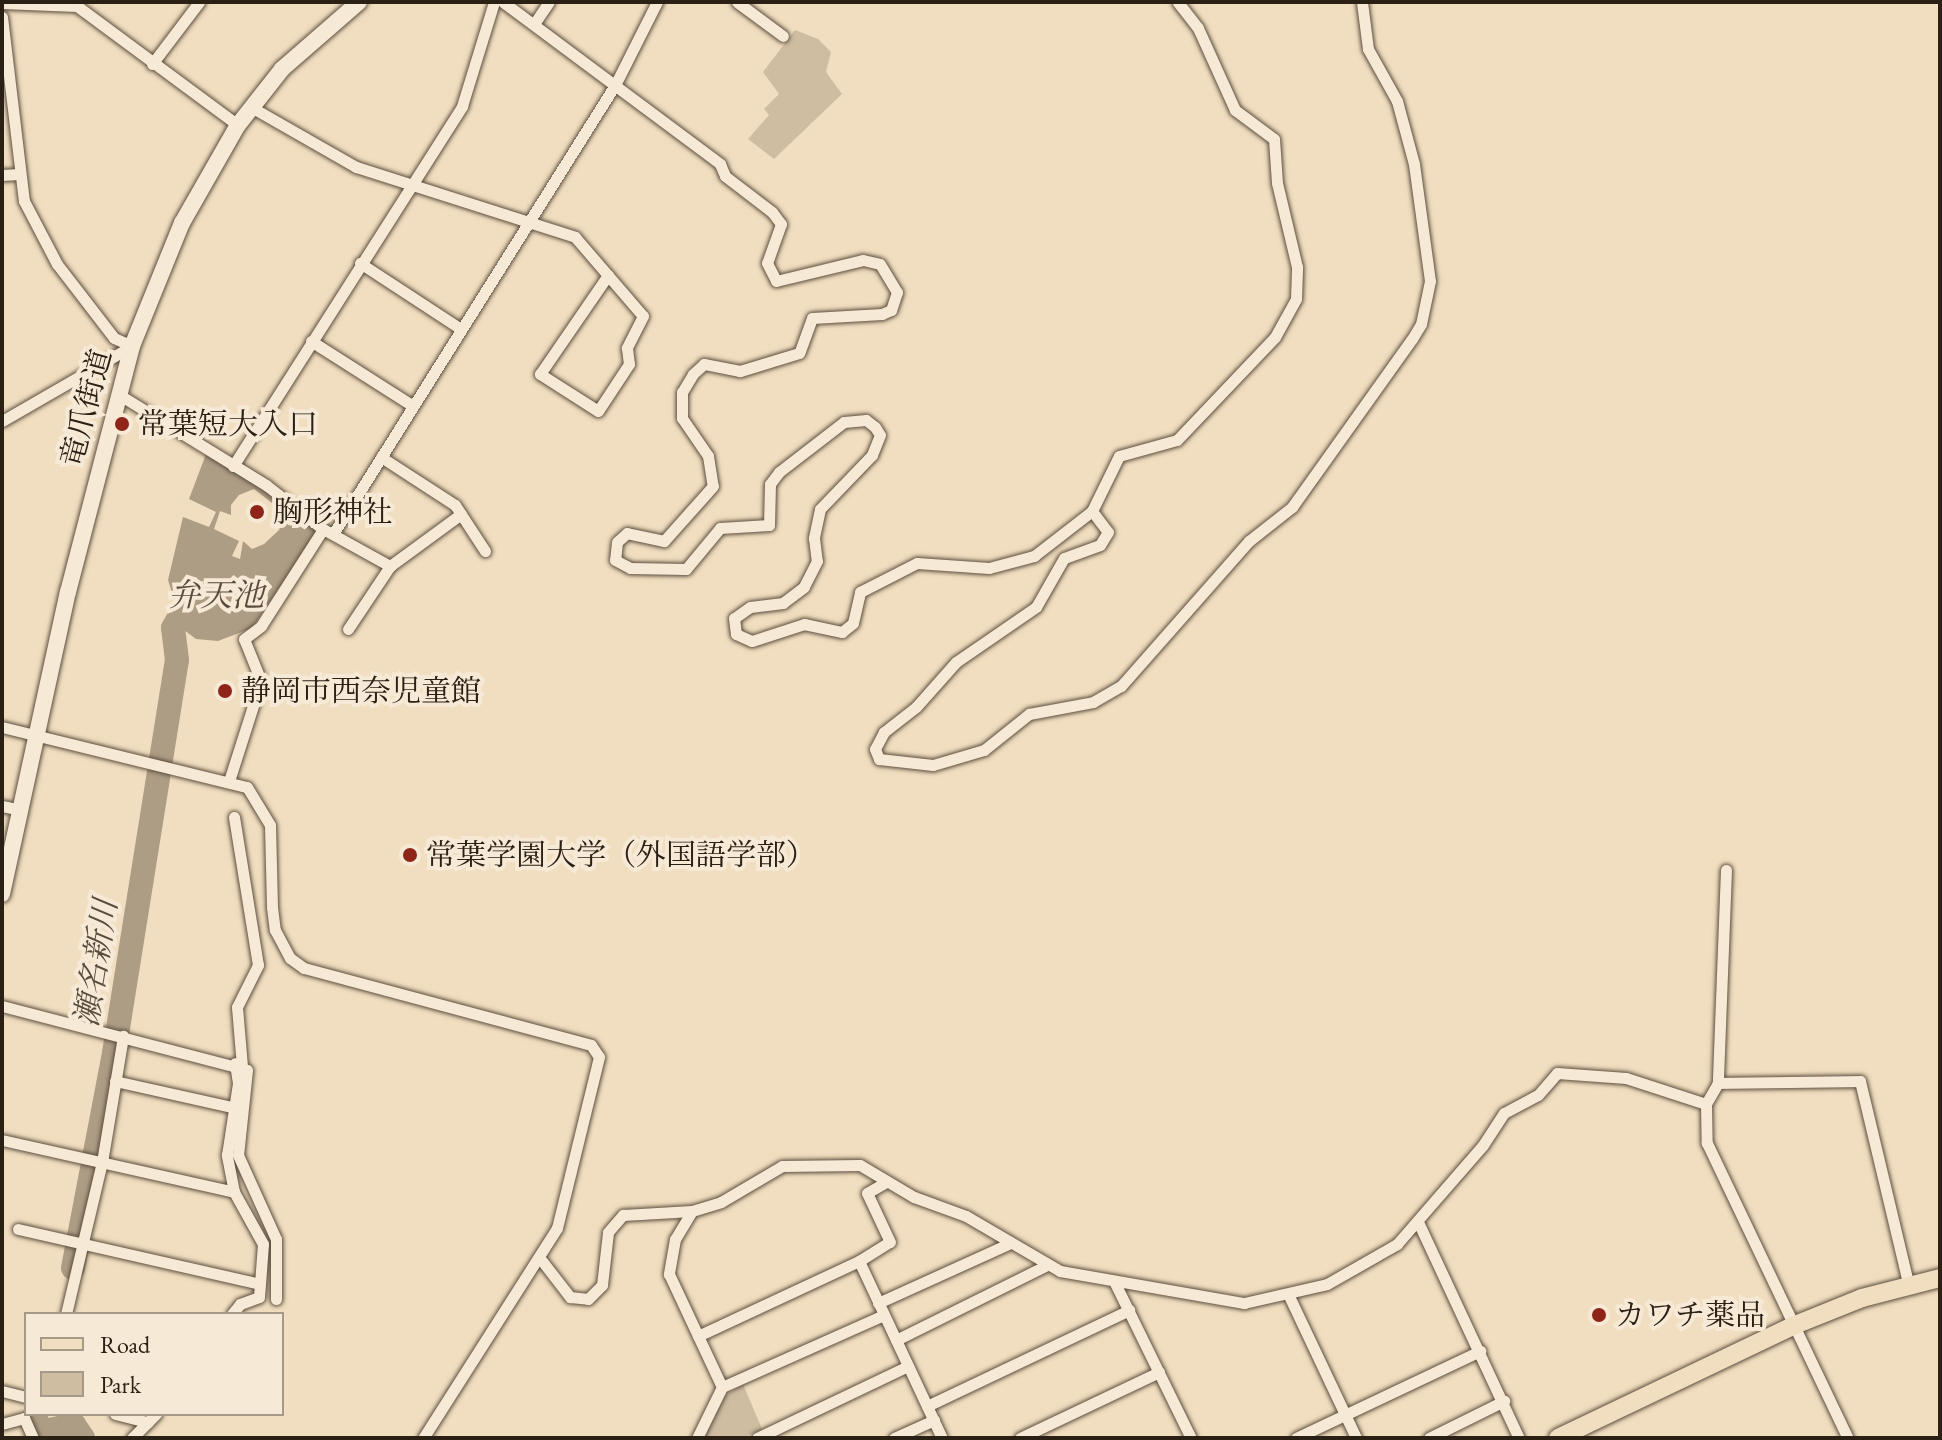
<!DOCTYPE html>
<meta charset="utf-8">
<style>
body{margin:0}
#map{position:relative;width:1942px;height:1440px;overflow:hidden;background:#f1ddbf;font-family:"EB Garamond","Noto Serif JP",serif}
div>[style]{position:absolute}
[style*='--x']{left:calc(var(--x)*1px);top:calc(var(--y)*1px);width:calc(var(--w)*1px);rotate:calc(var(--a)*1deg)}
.green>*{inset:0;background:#cfbda2}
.water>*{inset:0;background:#ae9d85}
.river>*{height:24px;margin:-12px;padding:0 12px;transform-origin:12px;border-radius:12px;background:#ae9d85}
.roads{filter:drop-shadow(0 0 2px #5c4f3f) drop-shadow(0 0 2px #5c4f3f)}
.minor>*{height:11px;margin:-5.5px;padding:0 5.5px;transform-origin:5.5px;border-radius:5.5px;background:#f6e9d5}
.secondary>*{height:16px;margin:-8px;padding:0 8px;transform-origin:8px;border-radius:8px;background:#f6e9d5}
.primary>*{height:18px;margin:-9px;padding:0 9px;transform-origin:9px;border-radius:9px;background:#f1ddbf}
.dots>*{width:22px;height:22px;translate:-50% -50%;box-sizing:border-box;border:4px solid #f6e9d5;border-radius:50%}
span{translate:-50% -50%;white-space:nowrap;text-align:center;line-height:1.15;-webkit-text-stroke:8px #f6e9d5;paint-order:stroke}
.street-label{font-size:30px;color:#2b2014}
.poi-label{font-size:30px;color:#2b2014}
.left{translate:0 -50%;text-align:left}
.water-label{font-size:32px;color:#594c3c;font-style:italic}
.frame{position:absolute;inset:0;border:4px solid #2b2014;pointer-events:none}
.legend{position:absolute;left:24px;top:1312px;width:260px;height:104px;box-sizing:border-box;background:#f6e9d5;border:2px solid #a59988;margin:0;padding:10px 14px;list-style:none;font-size:24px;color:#2b2014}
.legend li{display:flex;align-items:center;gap:16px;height:40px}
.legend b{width:40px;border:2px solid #a59988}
</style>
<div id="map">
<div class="green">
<i style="clip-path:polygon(795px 30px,818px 39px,831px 52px,826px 72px,842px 94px,774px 159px,748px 139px,769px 115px,764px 109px,779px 94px,763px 72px)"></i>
<i style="clip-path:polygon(743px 1384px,762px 1429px,743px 1438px,702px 1438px,722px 1398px)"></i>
</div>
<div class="water">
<i style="clip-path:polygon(evenodd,206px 454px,264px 486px,319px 529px,252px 628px,218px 641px,196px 639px,184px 630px,168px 580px,183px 517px,209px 527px,216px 512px,189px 499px,206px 454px,254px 489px,285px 513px,279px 530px,264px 544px,252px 549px,243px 541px,240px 559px,232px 556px,239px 541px,214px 529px,220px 511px,231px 515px,231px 505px,239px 495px,254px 489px)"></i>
</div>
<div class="river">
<i style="--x:73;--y:1268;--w:219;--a:-79.2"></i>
<i style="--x:114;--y:1053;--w:398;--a:-80.9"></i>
<i style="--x:177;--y:660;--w:32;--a:-97"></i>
<i style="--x:173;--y:628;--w:8;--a:-60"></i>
<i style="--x:35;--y:1414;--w:19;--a:74"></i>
<i style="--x:40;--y:1432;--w:35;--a:-12"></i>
<i style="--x:74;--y:1425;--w:16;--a:55"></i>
</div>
<div class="roads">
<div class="minor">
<i style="--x:503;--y:2;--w:271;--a:36.7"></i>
<i style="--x:720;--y:164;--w:13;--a:67"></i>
<i style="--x:725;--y:176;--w:59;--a:37.5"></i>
<i style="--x:772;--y:212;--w:15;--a:53"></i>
<i style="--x:781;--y:224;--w:41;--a:109.7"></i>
<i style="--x:767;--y:263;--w:20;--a:63"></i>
<i style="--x:776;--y:281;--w:89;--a:-13.6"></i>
<i style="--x:863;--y:260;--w:17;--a:13"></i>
<i style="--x:880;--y:264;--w:33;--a:59"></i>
<i style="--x:897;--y:292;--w:19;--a:108"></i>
<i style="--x:891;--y:310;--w:10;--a:156"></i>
<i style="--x:882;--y:314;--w:70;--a:176.7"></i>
<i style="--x:812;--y:318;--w:37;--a:110"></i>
<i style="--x:799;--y:353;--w:62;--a:163"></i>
<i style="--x:740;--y:371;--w:37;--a:-169"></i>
<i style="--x:704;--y:364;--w:15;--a:138"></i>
<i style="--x:693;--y:374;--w:21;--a:121"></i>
<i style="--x:682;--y:392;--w:26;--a:90"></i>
<i style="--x:682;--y:418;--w:46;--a:55.6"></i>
<i style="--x:708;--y:456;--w:30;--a:81"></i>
<i style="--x:713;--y:486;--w:74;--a:131.7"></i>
<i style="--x:664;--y:541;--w:38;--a:-168"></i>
<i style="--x:627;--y:533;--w:13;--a:138"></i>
<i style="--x:617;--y:542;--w:18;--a:96"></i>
<i style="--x:615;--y:560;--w:17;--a:28"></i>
<i style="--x:630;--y:568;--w:56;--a:1"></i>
<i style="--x:686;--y:569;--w:53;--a:-50.3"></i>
<i style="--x:720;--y:528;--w:49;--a:-3.5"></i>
<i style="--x:769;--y:525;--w:41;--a:-88.6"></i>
<i style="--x:770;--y:484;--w:15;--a:-53"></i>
<i style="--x:779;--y:472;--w:82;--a:-37.6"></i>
<i style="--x:844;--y:422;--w:22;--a:-5"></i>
<i style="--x:866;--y:420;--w:11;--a:38"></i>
<i style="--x:875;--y:427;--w:9;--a:58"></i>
<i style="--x:880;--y:435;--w:22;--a:112"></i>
<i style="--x:872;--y:455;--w:75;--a:133.9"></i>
<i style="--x:820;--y:509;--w:30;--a:102"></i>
<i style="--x:814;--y:538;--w:23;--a:83"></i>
<i style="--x:817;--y:561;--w:29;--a:117"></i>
<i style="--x:804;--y:587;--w:26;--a:143"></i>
<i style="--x:783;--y:603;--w:33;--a:173"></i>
<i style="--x:750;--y:607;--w:19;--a:145"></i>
<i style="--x:734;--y:618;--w:16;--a:83"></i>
<i style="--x:736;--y:634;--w:17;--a:24"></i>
<i style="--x:752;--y:641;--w:55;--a:-18.1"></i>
<i style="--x:804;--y:624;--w:39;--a:12"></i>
<i style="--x:842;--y:632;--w:14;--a:-39"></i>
<i style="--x:853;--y:623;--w:32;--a:-77"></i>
<i style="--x:860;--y:592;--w:64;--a:-27"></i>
<i style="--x:917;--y:563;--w:72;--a:4"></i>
<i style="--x:989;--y:568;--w:47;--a:-14.9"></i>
<i style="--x:1034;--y:556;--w:73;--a:-37.8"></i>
<i style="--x:1092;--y:511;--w:61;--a:-63.9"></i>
<i style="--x:1119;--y:456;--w:60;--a:-15.4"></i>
<i style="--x:1177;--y:440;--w:142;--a:-46.4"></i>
<i style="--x:1275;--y:337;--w:43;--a:-61.1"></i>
<i style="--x:1296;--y:299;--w:32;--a:-88"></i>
<i style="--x:1297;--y:267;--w:86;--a:-103.4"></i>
<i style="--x:1277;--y:183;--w:44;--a:-93.9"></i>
<i style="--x:1274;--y:139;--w:49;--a:-143.4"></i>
<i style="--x:1235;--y:110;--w:90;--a:-114.3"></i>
<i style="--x:1198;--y:28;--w:33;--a:-128"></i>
<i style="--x:737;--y:2;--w:57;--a:36.5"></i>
<i style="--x:2;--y:3;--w:75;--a:2.3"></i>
<i style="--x:77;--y:6;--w:200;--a:36.5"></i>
<i style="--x:2;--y:17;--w:185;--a:83.2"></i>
<i style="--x:24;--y:201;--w:71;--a:62.4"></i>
<i style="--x:57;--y:264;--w:93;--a:52.4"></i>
<i style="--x:114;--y:338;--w:20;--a:24"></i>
<i style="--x:132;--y:346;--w:150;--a:150"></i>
<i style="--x:534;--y:24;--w:27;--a:-56"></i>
<i style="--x:152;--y:64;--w:78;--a:-52.8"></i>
<i style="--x:251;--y:107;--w:121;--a:29.7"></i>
<i style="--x:356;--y:167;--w:230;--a:17.7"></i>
<i style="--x:575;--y:237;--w:104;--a:49.3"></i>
<i style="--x:643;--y:316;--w:36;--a:117"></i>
<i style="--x:627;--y:348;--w:16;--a:83"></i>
<i style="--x:629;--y:364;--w:56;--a:123.4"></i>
<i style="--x:598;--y:411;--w:69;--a:-147.5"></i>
<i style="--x:540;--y:374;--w:120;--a:-55.5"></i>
<i style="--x:2;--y:175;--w:17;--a:-3"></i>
<i style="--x:360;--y:263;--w:121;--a:33.2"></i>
<i style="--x:311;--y:341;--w:121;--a:32.5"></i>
<i style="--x:118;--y:394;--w:174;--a:31.6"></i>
<i style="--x:266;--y:485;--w:72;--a:37.7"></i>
<i style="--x:323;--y:529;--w:77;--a:28.9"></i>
<i style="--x:381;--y:457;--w:88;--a:33"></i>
<i style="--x:455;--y:505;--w:55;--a:56.9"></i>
<i style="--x:233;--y:466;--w:427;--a:-57.5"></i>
<i style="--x:462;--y:106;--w:109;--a:-72.9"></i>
<i style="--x:1092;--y:511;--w:26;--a:53"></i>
<i style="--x:1108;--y:532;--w:15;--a:122"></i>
<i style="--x:1100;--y:545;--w:38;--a:160"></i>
<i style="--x:1064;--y:558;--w:56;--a:119.7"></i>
<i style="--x:1036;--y:607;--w:97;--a:145.5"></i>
<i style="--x:956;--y:662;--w:60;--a:131.6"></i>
<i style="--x:916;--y:707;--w:41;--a:142"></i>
<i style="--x:884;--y:732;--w:19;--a:118"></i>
<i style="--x:875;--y:749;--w:11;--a:68"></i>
<i style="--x:879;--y:759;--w:54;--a:6.3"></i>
<i style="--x:933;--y:765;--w:53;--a:-16.4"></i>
<i style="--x:984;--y:750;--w:58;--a:-38.7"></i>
<i style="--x:1029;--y:714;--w:65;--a:-10.6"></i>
<i style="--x:1093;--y:702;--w:32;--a:-30"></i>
<i style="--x:1121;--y:686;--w:193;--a:-48.6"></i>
<i style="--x:1249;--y:541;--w:55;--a:-38.3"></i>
<i style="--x:1292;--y:507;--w:206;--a:-54.5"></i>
<i style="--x:1412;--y:339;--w:17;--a:-59"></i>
<i style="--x:1421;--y:324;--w:44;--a:-78.2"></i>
<i style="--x:1430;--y:281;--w:118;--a:-97.8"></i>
<i style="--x:1414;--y:164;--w:65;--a:-105.1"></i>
<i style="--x:1397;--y:101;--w:60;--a:-119.1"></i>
<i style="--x:1368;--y:49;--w:47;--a:-97.3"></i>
<i style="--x:333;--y:534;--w:530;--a:-57.87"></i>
<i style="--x:615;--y:85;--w:93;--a:-63.2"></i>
<i style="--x:348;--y:629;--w:76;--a:-56.3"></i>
<i style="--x:390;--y:566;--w:88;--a:-36.2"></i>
<i style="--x:2;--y:727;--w:252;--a:13.8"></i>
<i style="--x:247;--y:787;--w:44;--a:58.8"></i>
<i style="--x:270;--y:825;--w:82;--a:88.6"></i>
<i style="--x:272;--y:907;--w:23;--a:83"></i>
<i style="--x:275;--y:930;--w:32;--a:62"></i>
<i style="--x:290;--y:958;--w:17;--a:36"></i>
<i style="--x:304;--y:968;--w:297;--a:15"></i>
<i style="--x:591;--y:1045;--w:14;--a:56"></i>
<i style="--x:599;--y:1057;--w:176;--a:103.8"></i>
<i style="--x:557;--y:1228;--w:249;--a:122.5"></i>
<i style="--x:229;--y:781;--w:105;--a:-72.3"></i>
<i style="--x:261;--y:681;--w:45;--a:-112"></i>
<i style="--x:244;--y:639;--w:21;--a:-37"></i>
<i style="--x:261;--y:626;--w:115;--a:-57.4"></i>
<i style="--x:2;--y:806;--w:19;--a:12"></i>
<i style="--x:234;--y:817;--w:150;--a:80.8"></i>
<i style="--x:258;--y:965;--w:47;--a:116.6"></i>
<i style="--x:237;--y:1007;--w:59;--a:85.2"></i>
<i style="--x:1726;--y:870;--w:213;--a:92.2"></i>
<i style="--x:1718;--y:1083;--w:24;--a:120"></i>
<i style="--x:1706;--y:1104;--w:39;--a:89"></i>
<i style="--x:1707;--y:1143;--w:327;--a:64.5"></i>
<i style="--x:2;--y:1006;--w:253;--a:14.6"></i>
<i style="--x:247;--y:1070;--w:85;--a:96"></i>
<i style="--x:238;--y:1155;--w:92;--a:65.7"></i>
<i style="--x:276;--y:1239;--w:60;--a:90"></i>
<i style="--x:115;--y:1081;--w:119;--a:12.6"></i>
<i style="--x:1718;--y:1083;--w:142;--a:-0.8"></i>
<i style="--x:1860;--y:1081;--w:211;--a:76.6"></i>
<i style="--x:2;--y:1140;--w:238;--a:12.6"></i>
<i style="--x:692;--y:1211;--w:33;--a:121"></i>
<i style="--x:675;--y:1239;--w:36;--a:100"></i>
<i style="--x:669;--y:1274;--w:125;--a:64.9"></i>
<i style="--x:722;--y:1387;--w:57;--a:116.1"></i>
<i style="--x:1419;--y:1224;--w:236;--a:65"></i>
<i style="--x:18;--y:1229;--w:248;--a:12.8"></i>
<i style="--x:539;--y:1257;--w:51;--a:52.2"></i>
<i style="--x:570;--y:1297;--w:18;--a:6"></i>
<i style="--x:588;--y:1299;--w:20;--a:-45"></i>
<i style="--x:602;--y:1285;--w:53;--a:-83.5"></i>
<i style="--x:608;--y:1232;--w:23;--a:-49"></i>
<i style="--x:623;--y:1215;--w:69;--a:-3.3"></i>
<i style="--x:692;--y:1211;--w:30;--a:-17"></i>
<i style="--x:721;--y:1202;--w:71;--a:-30.5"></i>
<i style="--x:782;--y:1166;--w:78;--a:-0.7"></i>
<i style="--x:860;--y:1165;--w:63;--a:30.7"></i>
<i style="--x:914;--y:1197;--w:55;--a:20.1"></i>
<i style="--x:966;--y:1216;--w:109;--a:30.3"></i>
<i style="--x:1060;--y:1271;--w:187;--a:9.9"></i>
<i style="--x:1244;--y:1303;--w:85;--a:-12.9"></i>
<i style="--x:1327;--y:1284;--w:81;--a:-29.7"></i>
<i style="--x:1397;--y:1244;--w:131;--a:-49"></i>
<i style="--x:1483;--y:1145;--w:38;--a:-57"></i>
<i style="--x:1504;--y:1113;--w:38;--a:-28"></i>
<i style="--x:1538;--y:1095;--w:29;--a:-49"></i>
<i style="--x:1557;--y:1073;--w:69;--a:4.1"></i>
<i style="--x:1626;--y:1078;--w:84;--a:18"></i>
<i style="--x:859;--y:1261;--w:36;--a:-32"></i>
<i style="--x:890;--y:1242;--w:54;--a:-115.1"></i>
<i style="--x:867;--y:1193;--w:22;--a:-30"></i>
<i style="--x:1114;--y:1281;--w:175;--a:63.9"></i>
<i style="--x:1289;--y:1296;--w:157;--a:64.7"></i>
<i style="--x:878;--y:1303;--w:143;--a:-24.4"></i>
<i style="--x:66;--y:1314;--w:156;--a:-76.7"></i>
<i style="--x:102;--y:1162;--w:128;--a:-80.5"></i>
<i style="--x:232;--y:1314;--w:13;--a:-51"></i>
<i style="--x:240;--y:1304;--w:20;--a:-20"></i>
<i style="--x:259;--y:1297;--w:53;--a:-85.7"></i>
<i style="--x:263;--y:1244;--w:60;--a:-119.1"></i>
<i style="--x:234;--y:1192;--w:38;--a:-101"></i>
<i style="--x:227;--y:1155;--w:73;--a:-81.3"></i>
<i style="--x:238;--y:1083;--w:20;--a:-99"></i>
<i style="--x:698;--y:1336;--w:178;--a:-25"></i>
<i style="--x:859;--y:1261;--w:195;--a:64.9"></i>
<i style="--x:896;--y:1340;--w:169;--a:-26.4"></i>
<i style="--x:722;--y:1387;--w:177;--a:-24"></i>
<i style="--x:2;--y:1391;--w:25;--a:14"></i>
<i style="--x:927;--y:1406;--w:224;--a:-25.4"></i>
<i style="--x:115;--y:1414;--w:34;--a:14"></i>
<i style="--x:2;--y:1424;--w:23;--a:-15"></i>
<i style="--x:24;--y:1418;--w:22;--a:66"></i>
<i style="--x:132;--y:1438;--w:34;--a:-45"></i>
<i style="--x:757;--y:1438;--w:167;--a:-25.5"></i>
<i style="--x:894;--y:1438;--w:44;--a:-24.2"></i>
<i style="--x:1020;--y:1438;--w:154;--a:-25.4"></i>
<i style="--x:1296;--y:1438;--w:204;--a:-25.3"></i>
<i style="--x:1429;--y:1438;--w:84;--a:-26.3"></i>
</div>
<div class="secondary">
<i style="--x:2;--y:894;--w:309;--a:-77.7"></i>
<i style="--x:68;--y:592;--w:254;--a:-75.4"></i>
<i style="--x:132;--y:346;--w:133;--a:-67.9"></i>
<i style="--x:182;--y:223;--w:113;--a:-60.3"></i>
<i style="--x:238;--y:125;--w:71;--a:-51.8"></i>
<i style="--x:282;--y:69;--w:102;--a:-41"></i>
</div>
<div class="primary">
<i style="--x:1558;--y:1438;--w:263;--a:-25.5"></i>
<i style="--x:1795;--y:1325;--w:72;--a:-21.9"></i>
<i style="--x:1862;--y:1298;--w:81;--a:-14.4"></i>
</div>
</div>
<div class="dots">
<i style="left:122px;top:424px;background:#8f2418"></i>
<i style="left:257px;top:512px;background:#8f2418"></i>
<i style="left:225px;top:691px;background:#8f2418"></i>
<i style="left:410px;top:855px;background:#8f2418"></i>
<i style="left:1599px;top:1315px;background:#8f2418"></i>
</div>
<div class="street-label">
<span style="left:86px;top:408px;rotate:-75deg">竜爪街道</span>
</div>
<div class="poi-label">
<span class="left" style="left:138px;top:424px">常葉短大入口</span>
<span class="left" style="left:273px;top:512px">胸形神社</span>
<span class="left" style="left:241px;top:691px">静岡市西奈児童館</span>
<span class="left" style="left:426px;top:855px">常葉学園大学（外国語学部）</span>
<span class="left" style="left:1615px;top:1315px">カワチ薬品</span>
</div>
<div class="water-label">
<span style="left:216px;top:595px">弁天池</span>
<span style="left:96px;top:963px;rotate:-81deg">瀬名新川</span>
</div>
<div class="frame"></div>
<ul class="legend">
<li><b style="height:10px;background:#f1ddbf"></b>Road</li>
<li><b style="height:22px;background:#cfbda2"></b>Park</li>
</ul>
</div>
